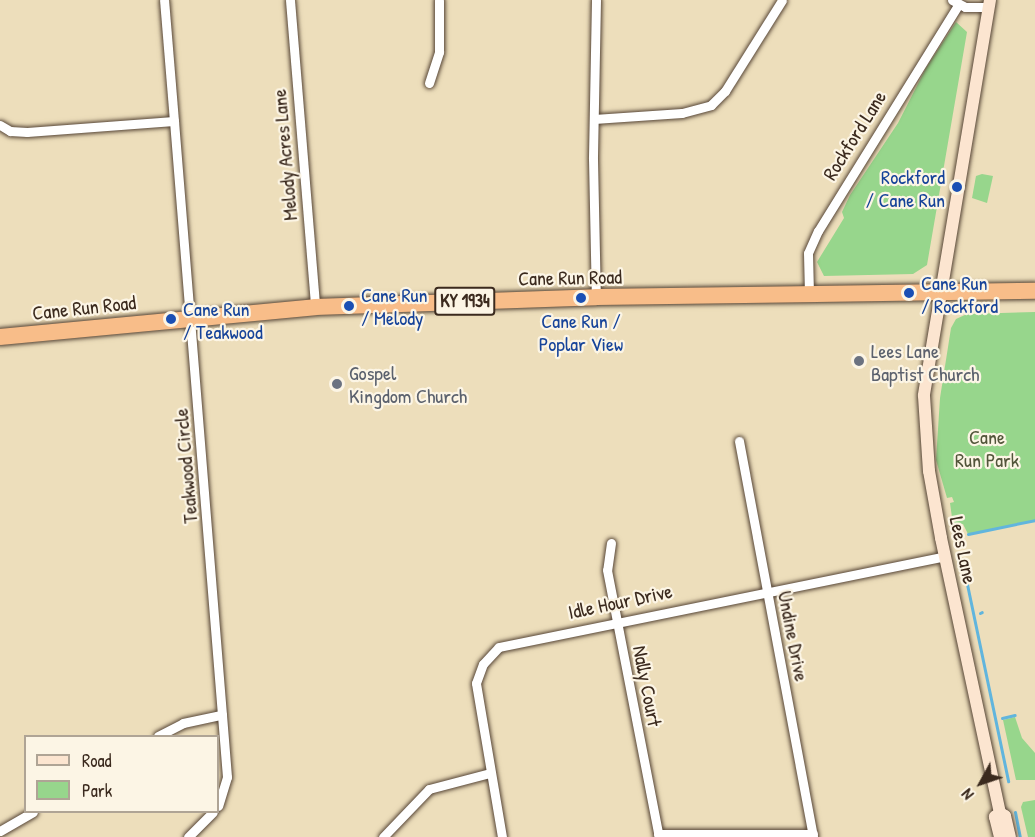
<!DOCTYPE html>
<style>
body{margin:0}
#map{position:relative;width:1035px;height:837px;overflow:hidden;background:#eddebb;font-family:"Patrick Hand",sans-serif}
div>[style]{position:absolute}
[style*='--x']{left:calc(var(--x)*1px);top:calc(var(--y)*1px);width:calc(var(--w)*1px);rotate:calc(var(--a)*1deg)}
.green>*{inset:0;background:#97d68c}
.stream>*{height:3px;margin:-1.5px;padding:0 1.5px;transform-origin:1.5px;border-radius:1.5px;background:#61b5dd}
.roads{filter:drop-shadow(0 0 2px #564536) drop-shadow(0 0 2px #564536)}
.street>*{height:9px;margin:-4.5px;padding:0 4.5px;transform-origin:4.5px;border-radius:4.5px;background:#fff}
.secondary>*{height:12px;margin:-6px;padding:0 6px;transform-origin:6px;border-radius:6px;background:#fce5d0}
.highway>*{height:16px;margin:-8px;padding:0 8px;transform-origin:8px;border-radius:8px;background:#f8bd89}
.dots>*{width:16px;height:16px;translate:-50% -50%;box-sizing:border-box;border:3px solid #fcf5e5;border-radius:50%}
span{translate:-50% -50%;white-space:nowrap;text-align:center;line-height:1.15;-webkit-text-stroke:4.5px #fcf5e5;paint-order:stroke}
.shield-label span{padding:2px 4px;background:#fcf5e5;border:2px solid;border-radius:4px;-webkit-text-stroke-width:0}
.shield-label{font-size:18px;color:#3b2a1e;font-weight:700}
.street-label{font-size:20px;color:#3b2a1e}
.transit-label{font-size:20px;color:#164399}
.right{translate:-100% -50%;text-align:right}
.left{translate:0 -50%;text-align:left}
.worship-label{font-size:20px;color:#5b616d}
.park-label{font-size:20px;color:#52553a}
.legend{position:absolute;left:24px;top:735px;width:195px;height:78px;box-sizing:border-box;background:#fcf5e5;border:2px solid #afa495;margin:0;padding:8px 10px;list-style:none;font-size:18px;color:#3b2a1e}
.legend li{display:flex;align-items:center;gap:12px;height:30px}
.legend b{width:30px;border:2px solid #afa495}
.north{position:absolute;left:951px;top:753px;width:60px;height:60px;-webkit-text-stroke:4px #fcf5e5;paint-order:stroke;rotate:230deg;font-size:16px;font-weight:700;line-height:24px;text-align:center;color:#3b2a1e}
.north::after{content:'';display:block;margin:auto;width:21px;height:27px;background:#3b2a1e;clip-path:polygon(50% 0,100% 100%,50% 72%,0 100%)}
</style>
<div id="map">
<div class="green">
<i style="clip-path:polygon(956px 22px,967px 32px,927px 265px,913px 274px,824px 276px,817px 262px,844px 218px,842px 212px,850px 195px,898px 123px,926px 68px)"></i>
<i style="clip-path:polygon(982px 174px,993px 176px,987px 203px,972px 198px,976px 176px)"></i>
<i style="clip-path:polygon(1035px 312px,1035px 520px,968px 534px,963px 524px,953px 525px,950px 503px,954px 502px,952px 497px,947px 498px,936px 460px,940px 398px,951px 328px,956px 319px,967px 314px)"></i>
<i style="clip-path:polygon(1015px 717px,1022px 738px,1035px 753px,1035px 780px,1016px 780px,1003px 720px)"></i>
<i style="clip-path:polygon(1035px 800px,1035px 837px,1028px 837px,1021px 807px,1023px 802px)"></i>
</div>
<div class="stream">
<i style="--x:968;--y:534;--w:68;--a:-11.8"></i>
<i style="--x:963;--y:565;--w:221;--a:78.2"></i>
<i style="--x:980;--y:613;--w:2;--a:-27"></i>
<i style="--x:1002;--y:718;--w:13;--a:-13"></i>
<i style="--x:1015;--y:812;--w:25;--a:79"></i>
</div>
<div class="roads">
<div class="street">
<i style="--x:290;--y:0;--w:308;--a:85.3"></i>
<i style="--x:596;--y:0;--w:159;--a:91.1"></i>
<i style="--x:593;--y:159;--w:138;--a:88.8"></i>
<i style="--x:952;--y:0;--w:15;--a:28"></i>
<i style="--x:965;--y:7;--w:24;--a:0"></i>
<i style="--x:429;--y:83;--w:33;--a:-72"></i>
<i style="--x:439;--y:52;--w:52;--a:-90"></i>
<i style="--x:594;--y:119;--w:88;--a:-3.9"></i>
<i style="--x:682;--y:113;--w:30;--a:-15"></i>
<i style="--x:711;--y:105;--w:20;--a:-45"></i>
<i style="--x:725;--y:91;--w:107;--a:-57.9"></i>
<i style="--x:174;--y:121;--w:658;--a:85.38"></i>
<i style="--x:227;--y:777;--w:30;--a:107"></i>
<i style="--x:0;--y:125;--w:12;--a:31"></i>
<i style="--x:10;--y:131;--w:17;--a:3"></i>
<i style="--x:27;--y:132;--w:147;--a:-4.3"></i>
<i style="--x:174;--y:121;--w:121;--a:-94.7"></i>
<i style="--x:809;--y:294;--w:41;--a:-91.4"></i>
<i style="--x:808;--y:253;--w:24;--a:-66"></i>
<i style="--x:818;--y:231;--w:267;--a:-58.2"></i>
<i style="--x:739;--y:441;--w:403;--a:79.4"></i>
<i style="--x:611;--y:543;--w:27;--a:98"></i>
<i style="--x:607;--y:570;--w:272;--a:79"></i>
<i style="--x:158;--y:736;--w:28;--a:-27"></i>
<i style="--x:183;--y:723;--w:40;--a:-12"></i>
<i style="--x:0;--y:831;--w:38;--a:-30"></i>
<i style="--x:658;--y:834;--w:155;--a:0"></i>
<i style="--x:188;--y:837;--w:35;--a:-45"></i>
<i style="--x:383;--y:837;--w:66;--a:-46.2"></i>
<i style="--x:429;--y:789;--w:63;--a:-14.7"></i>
<i style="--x:502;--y:837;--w:156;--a:-99.6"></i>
<i style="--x:476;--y:683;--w:20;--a:-70"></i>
<i style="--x:483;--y:664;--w:23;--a:-47"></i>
<i style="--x:499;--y:647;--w:455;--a:-11.5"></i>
</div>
<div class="secondary">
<i style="--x:990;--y:0;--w:401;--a:99.5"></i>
<i style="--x:924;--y:396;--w:75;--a:86.2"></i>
<i style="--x:929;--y:471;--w:68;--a:79.8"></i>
<i style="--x:941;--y:538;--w:281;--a:77.9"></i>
<i style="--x:1000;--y:813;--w:6;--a:31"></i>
<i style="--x:1005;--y:816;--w:22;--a:77"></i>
<i style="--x:1000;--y:837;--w:21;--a:-104"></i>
<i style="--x:995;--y:817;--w:6;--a:-39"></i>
</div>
<div class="highway">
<i style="--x:0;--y:337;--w:316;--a:-5.4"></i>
<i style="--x:315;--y:307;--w:281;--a:-2"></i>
<i style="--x:596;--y:297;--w:439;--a:-0.8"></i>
</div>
</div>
<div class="dots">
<i style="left:957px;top:187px;background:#1a4fb4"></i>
<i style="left:909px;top:293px;background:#1a4fb4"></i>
<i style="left:581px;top:298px;background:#1a4fb4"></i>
<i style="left:349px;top:306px;background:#1a4fb4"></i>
<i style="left:171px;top:319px;background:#1a4fb4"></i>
<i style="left:859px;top:361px;background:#6b7280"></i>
<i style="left:337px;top:384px;background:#6b7280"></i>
</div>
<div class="shield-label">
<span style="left:465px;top:301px">KY 1934</span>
</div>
<div class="street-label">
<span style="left:854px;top:135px;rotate:-58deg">Rockford Lane</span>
<span style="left:284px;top:155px;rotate:-95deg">Melody Acres Lane</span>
<span style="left:570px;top:277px;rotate:-1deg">Cane Run Road</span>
<span style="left:84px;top:307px;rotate:-6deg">Cane Run Road</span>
<span style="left:185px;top:466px;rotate:-95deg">Teakwood Circle</span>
<span style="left:964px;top:550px;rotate:78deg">Lees Lane</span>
<span style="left:620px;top:601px;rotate:-12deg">Idle Hour Drive</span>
<span style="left:794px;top:636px;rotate:79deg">Undine Drive</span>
<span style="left:648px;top:686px;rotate:79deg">Nally Court</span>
</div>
<div class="transit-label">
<span class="right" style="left:945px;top:188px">Rockford<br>/ Cane Run</span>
<span class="left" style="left:921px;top:294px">Cane Run<br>/ Rockford</span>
<span class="left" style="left:361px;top:306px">Cane Run<br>/ Melody</span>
<span class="left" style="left:183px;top:320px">Cane Run<br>/ Teakwood</span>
<span style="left:581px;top:332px">Cane Run /<br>Poplar View</span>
</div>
<div class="worship-label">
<span class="left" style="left:871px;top:362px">Lees Lane<br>Baptist Church</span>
<span class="left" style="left:349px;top:384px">Gospel<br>Kingdom Church</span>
</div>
<div class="park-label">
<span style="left:987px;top:448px">Cane<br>Run Park</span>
</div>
<ul class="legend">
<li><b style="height:8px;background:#fce5d0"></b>Road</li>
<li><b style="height:16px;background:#97d68c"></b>Park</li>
</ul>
<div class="north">N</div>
</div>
